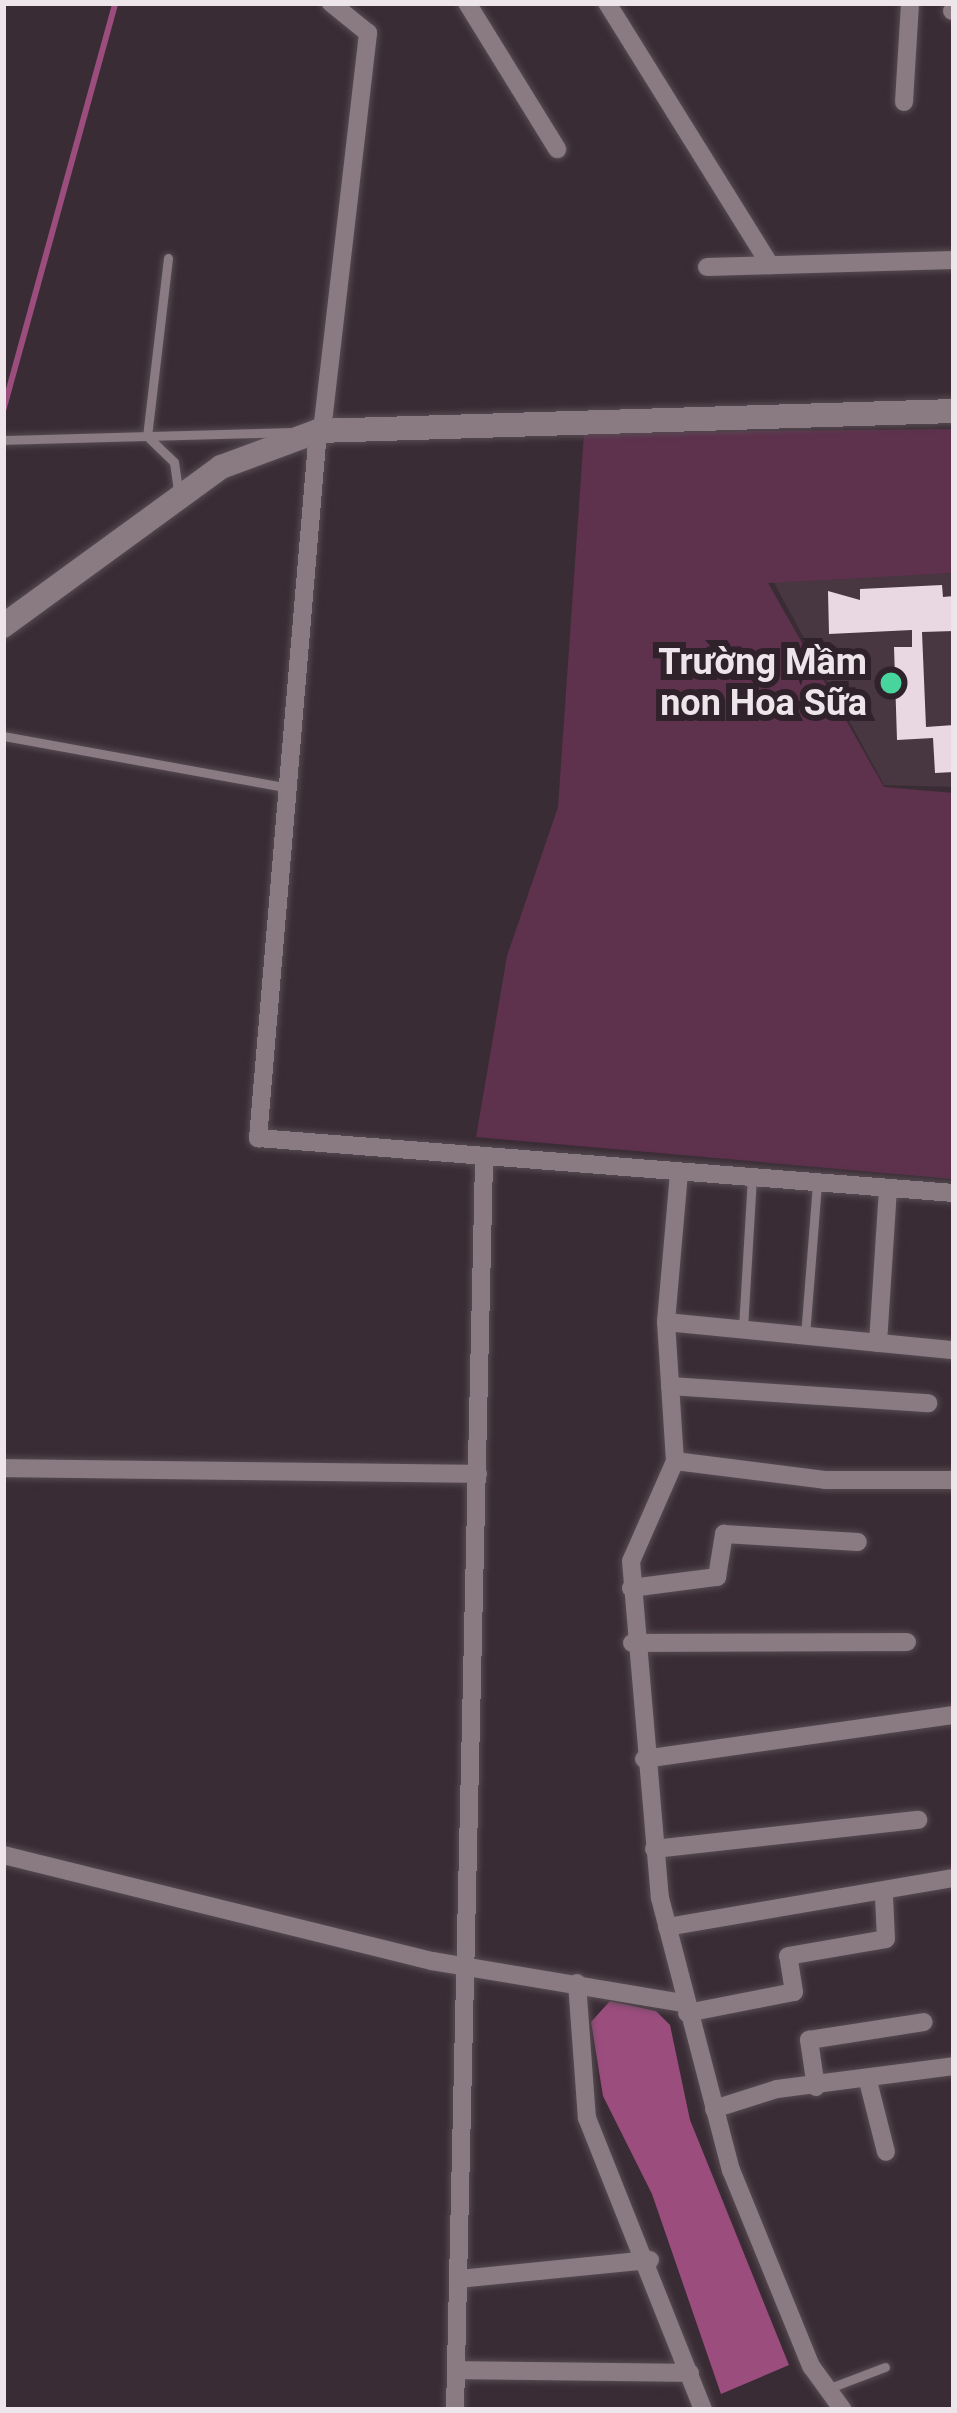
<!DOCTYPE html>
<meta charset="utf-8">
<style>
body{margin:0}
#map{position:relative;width:957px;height:2413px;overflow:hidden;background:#3a2c34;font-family:Roboto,sans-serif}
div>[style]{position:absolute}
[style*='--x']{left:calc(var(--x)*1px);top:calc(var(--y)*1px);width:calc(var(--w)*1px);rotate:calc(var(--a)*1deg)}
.built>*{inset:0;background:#483640}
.green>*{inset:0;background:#5e314d}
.water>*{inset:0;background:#9b4d7e}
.stream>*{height:6px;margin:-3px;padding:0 3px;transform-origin:3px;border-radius:3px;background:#9b4d7e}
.building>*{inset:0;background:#e9d7e1}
.roads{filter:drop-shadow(0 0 3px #564b52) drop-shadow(0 0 3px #564b52)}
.service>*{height:9px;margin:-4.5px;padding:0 4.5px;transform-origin:4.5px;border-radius:4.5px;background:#8a7a82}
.minor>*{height:18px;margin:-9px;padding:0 9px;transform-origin:9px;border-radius:9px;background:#8a7a82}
.tertiary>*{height:24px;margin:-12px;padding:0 12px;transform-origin:12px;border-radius:12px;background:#8a7a82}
.dots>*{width:33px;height:33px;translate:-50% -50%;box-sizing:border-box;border:6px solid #2f222a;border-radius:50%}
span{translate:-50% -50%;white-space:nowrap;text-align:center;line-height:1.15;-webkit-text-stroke:12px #2f222a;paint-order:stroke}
.poi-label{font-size:36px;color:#eee5ea;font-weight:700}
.right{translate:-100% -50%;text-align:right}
.frame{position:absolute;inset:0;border:6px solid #eee5ea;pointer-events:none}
</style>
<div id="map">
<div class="built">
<i style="clip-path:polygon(954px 573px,954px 787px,884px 785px,773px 581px)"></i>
</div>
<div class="green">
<i style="clip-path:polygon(954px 429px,954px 573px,768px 583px,884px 787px,954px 793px,954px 1179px,476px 1137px,507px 956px,558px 807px,584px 433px)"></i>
</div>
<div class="water">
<i style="clip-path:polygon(610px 2001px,656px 2011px,670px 2025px,690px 2120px,789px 2365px,721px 2394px,652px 2194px,603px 2096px,591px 2022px)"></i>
</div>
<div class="stream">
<i style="--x:3;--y:411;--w:423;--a:-74.6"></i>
</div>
<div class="building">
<i style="clip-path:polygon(942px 585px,943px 597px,954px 596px,954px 631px,922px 632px,926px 727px,954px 725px,954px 772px,935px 773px,933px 738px,897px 740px,894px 647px,912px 647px,912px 630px,829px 634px,828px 591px,860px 600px,860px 589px)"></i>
</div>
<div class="roads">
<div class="service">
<i style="--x:168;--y:258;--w:179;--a:96.7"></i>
<i style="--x:147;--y:436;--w:37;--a:44"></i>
<i style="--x:174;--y:462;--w:28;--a:82"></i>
<i style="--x:3;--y:440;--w:286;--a:-1.6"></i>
<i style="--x:3;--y:736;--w:286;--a:10.3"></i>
<i style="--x:743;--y:1328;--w:150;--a:-86.6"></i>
<i style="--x:805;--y:1336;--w:153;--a:-85.5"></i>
<i style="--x:827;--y:2389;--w:62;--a:-20.8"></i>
</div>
<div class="minor">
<i style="--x:467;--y:3;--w:172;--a:58.3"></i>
<i style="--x:607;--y:3;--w:309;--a:58.1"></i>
<i style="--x:952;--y:11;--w:2;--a:0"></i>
<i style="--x:904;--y:102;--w:99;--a:-86.5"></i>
<i style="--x:707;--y:267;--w:247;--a:-1.6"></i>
<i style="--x:318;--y:431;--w:710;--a:94.85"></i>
<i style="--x:258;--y:1138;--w:698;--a:4.52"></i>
<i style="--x:322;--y:431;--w:401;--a:-83.4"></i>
<i style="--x:368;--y:33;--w:48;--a:-141"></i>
<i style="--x:679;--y:1173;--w:150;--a:95"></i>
<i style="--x:666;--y:1322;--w:139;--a:86.3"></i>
<i style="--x:675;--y:1461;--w:109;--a:113.7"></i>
<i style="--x:631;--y:1561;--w:338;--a:85.1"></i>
<i style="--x:660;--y:1898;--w:281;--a:75.4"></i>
<i style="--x:731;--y:2170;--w:212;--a:67.8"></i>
<i style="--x:811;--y:2366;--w:54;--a:54"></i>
<i style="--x:666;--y:1322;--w:289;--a:5.6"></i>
<i style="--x:878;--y:1343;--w:155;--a:-86.3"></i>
<i style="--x:670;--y:1386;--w:259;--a:3.8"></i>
<i style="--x:675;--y:1461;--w:151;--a:7.2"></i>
<i style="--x:825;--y:1480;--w:129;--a:0"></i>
<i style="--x:3;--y:1468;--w:475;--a:0.7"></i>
<i style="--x:631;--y:1588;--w:87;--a:-7.3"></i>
<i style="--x:717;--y:1577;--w:44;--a:-80.8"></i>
<i style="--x:724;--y:1534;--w:134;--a:3.4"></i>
<i style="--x:632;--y:1643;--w:275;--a:-0.2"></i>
<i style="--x:644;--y:1759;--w:313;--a:-8.1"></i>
<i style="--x:654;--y:1849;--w:266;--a:-6.3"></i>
<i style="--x:3;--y:1855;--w:442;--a:13.9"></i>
<i style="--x:432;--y:1961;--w:255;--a:9.5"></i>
<i style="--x:667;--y:1927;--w:291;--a:-9.7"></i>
<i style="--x:577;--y:1983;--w:135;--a:85.8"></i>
<i style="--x:587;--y:2118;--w:314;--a:68.3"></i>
<i style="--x:687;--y:2013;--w:109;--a:-11.1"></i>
<i style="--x:794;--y:1992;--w:36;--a:-99"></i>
<i style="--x:788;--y:1956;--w:99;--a:-9.8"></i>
<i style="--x:886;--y:1939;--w:42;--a:-92.7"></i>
<i style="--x:868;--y:2081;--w:73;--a:75.8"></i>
<i style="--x:816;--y:2087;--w:48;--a:-98.5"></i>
<i style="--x:809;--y:2040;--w:116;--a:-8.9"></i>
<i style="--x:714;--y:2109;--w:66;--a:-17.6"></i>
<i style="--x:777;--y:2089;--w:178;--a:-7.4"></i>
<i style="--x:459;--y:2279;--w:192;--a:-5.7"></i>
<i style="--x:456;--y:2370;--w:234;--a:0.7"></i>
<i style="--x:455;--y:2410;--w:1252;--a:-88.67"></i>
</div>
<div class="tertiary">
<i style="--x:3;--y:626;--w:270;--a:-36.1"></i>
<i style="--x:221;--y:467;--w:103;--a:-20.4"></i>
<i style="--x:318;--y:431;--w:636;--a:-1.8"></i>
</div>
</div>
<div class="dots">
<i style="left:891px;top:683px;background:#47d49d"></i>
</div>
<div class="poi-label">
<span class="right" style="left:867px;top:683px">Trường Mầm<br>non Hoa Sữa</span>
</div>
<div class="frame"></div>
</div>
